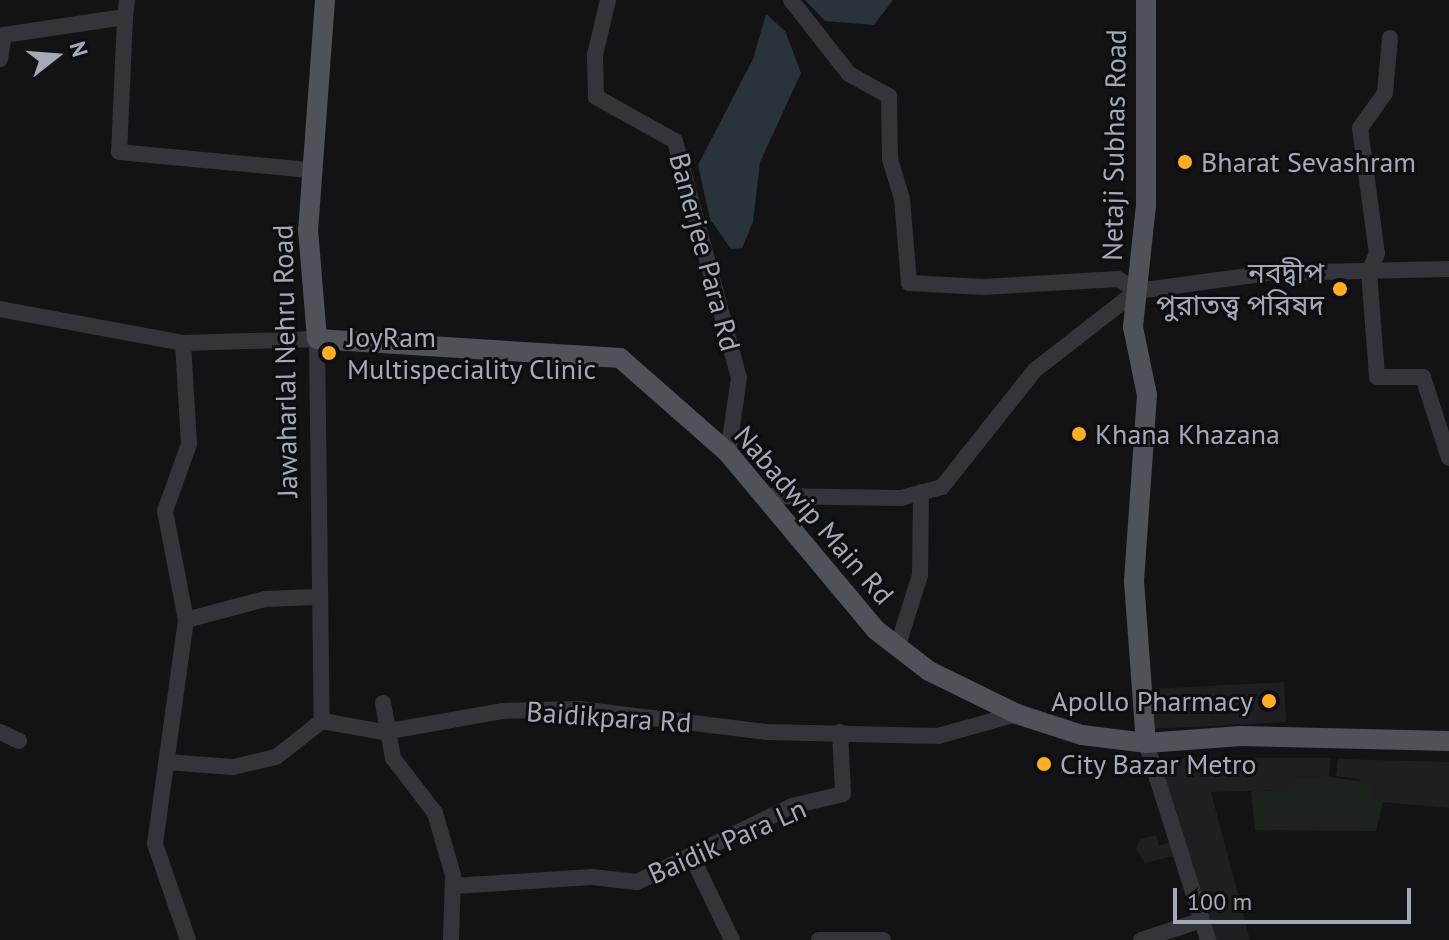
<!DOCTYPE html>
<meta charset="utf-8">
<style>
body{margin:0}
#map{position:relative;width:1449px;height:940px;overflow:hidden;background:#131315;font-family:"PT Sans","Noto Sans Bengali",sans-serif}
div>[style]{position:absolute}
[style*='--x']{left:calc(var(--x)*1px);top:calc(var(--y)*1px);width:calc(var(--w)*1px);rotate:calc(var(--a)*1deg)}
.built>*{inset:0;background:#1f1f22;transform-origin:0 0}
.green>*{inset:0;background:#1b231c}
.water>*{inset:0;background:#28333a}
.minor>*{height:16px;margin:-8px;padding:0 8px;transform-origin:8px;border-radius:8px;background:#34353a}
.major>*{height:20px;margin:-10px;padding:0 10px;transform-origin:10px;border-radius:10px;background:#50525a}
.dots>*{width:22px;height:22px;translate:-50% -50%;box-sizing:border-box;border:4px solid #0e0e10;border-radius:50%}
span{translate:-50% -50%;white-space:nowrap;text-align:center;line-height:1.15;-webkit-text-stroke:6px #0e0e10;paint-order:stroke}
.street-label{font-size:28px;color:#a4aab7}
.poi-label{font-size:28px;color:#a4aab7}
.left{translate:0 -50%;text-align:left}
.right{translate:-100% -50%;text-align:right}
.north{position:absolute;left:16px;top:16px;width:80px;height:80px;-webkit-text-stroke:6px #0e0e10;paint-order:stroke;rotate:73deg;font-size:22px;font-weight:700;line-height:32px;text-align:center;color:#a4aab7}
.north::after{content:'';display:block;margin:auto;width:28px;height:36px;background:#a4aab7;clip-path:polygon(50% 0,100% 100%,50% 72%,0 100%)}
.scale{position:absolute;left:1173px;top:888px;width:238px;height:36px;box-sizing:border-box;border:4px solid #a4aab7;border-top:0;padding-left:10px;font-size:24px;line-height:28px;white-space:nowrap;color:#a4aab7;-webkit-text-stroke:6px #0e0e10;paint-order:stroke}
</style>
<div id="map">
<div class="built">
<i style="left:1284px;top:682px;width:40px;height:132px;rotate:87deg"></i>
<i style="clip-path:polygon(1160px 758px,1331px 758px,1329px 777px,1291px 778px,1291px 790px,1211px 792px,1250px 940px,1211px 940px)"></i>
<i style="clip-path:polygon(1338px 759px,1449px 762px,1449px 808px,1372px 801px,1359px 779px,1336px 776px)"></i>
<i style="clip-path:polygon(1156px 835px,1159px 846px,1170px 842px,1174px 856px,1145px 863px,1136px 849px,1140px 839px)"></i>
</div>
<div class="green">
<i style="clip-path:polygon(1329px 777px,1372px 783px,1372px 801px,1383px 802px,1376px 831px,1255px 830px,1251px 791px,1290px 790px,1291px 778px)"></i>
</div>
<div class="water">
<i style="clip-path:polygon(805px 0,893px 0,874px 25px,825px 21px)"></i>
<i style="clip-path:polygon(766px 14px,785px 31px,801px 73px,760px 162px,753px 222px,742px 248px,731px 249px,710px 219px,698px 165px,753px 59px)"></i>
</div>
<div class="minor">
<i style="--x:608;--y:0;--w:57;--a:103.3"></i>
<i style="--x:595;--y:55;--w:42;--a:88.6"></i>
<i style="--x:596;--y:97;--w:90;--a:29.1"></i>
<i style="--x:675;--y:141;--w:245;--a:74.9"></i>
<i style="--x:739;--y:378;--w:76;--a:98.3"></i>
<i style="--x:791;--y:0;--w:94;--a:51.9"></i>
<i style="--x:849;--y:74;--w:46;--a:28.8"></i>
<i style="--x:889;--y:96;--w:63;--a:89.1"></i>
<i style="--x:890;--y:159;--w:42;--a:73.3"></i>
<i style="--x:902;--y:199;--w:84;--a:85.2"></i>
<i style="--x:909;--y:283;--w:75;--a:3.1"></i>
<i style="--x:984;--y:287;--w:134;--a:-3.4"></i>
<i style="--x:1118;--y:279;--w:22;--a:32"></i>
<i style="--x:1137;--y:291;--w:135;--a:-7.7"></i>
<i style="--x:1271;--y:273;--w:178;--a:-1.3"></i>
<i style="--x:125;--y:17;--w:135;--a:92.5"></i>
<i style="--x:119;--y:152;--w:193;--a:5.4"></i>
<i style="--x:1390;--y:38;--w:55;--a:95.2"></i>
<i style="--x:1385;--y:93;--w:43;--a:125.5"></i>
<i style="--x:1360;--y:128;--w:126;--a:82.3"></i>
<i style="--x:1377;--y:253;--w:21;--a:113"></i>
<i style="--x:1369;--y:272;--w:105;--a:85.6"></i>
<i style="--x:1377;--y:377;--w:46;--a:0"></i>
<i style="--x:1423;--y:377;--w:85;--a:72.2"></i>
<i style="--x:0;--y:59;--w:24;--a:-81"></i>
<i style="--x:4;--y:35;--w:122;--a:-8.5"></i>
<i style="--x:125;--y:17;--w:17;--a:-83"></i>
<i style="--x:0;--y:309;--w:186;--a:10.5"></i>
<i style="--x:183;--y:343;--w:134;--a:-1.7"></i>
<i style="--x:317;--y:339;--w:382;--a:89.3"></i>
<i style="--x:183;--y:343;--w:101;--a:86.6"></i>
<i style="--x:189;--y:444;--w:71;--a:109.7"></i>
<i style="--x:165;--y:511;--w:111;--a:79.1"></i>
<i style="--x:186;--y:620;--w:226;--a:97.9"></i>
<i style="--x:155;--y:844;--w:102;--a:71"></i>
<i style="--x:766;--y:496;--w:135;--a:0.8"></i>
<i style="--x:901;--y:498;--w:42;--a:-15"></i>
<i style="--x:942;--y:487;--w:149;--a:-51.5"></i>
<i style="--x:1035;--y:370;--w:129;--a:-37.8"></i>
<i style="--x:186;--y:620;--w:82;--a:-14.9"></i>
<i style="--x:265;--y:599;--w:51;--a:-2.2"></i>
<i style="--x:897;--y:648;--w:77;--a:-72.5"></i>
<i style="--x:920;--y:575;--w:83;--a:-89.3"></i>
<i style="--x:383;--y:703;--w:56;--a:79.7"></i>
<i style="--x:393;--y:758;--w:69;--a:52.6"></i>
<i style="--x:435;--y:813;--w:65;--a:73.8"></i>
<i style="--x:453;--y:875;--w:65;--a:91.8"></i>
<i style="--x:0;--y:732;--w:21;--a:25"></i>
<i style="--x:1146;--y:743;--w:207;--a:72.5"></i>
<i style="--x:166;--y:762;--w:67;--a:4.3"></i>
<i style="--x:233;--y:767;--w:44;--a:-13.1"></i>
<i style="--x:276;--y:757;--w:58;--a:-38"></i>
<i style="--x:322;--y:721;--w:63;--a:10.1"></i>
<i style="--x:384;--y:732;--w:121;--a:-10"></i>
<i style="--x:503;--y:711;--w:76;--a:-1.5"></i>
<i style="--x:579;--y:709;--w:188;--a:7"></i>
<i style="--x:766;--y:732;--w:172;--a:1.3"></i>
<i style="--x:938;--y:736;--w:82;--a:-15.6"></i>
<i style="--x:691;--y:855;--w:94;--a:64.2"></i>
<i style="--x:454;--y:886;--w:138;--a:-3.7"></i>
<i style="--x:592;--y:877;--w:45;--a:6.3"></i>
<i style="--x:637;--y:882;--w:173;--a:-26.1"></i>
<i style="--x:792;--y:806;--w:52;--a:-13.2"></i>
<i style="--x:843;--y:794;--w:62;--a:-92.8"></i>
<i style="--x:819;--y:940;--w:64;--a:0"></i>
<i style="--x:1141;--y:940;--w:64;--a:-18.2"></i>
</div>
<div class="major">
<i style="--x:325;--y:0;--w:230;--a:94.2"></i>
<i style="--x:308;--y:229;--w:110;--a:85.3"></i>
<i style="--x:317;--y:339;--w:304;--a:3.6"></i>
<i style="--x:620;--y:358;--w:144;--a:41.3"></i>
<i style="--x:728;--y:453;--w:231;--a:50.1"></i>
<i style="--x:876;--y:630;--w:67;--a:37.7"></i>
<i style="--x:929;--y:671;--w:98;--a:26"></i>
<i style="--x:1017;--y:714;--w:68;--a:17.9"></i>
<i style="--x:1082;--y:735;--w:64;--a:7.1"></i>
<i style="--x:1146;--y:743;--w:95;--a:-4.2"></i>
<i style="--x:1241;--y:736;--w:208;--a:1.4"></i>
<i style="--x:1146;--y:0;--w:205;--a:90"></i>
<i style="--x:1146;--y:205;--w:123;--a:96.1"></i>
<i style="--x:1133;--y:327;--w:69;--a:78.4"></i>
<i style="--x:1147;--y:395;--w:186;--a:94"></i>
<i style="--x:1134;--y:581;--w:162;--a:85.8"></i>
</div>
<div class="dots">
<i style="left:1185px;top:162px;background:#ffad21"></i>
<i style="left:1340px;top:289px;background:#ffad21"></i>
<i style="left:329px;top:353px;background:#ffad21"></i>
<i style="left:1079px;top:434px;background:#ffad21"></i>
<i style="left:1269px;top:701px;background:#ffad21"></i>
<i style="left:1044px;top:764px;background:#ffad21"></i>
</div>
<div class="street-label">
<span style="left:1114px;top:145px;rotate:-89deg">Netaji Subhas Road</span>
<span style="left:705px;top:252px;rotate:75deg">Banerjee Para Rd</span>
<span style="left:285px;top:361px;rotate:-91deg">Jawaharlal Nehru Road</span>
<span style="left:814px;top:515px;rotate:49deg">Nabadwip Main Rd</span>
<span style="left:609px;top:717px;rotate:4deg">Baidikpara Rd</span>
<span style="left:727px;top:841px;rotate:-24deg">Baidik Para Ln</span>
</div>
<div class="poi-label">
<span class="left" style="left:1201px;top:162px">Bharat Sevashram</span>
<span class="right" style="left:1324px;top:289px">নবদ্বীপ<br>পুরাতত্ত্ব পরিষদ</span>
<span class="left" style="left:347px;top:353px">JoyRam<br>Multispeciality Clinic</span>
<span class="left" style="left:1095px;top:434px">Khana Khazana</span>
<span class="right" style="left:1253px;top:701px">Apollo Pharmacy</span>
<span class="left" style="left:1060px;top:764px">City Bazar Metro</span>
</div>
<div class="north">N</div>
<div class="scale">100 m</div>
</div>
